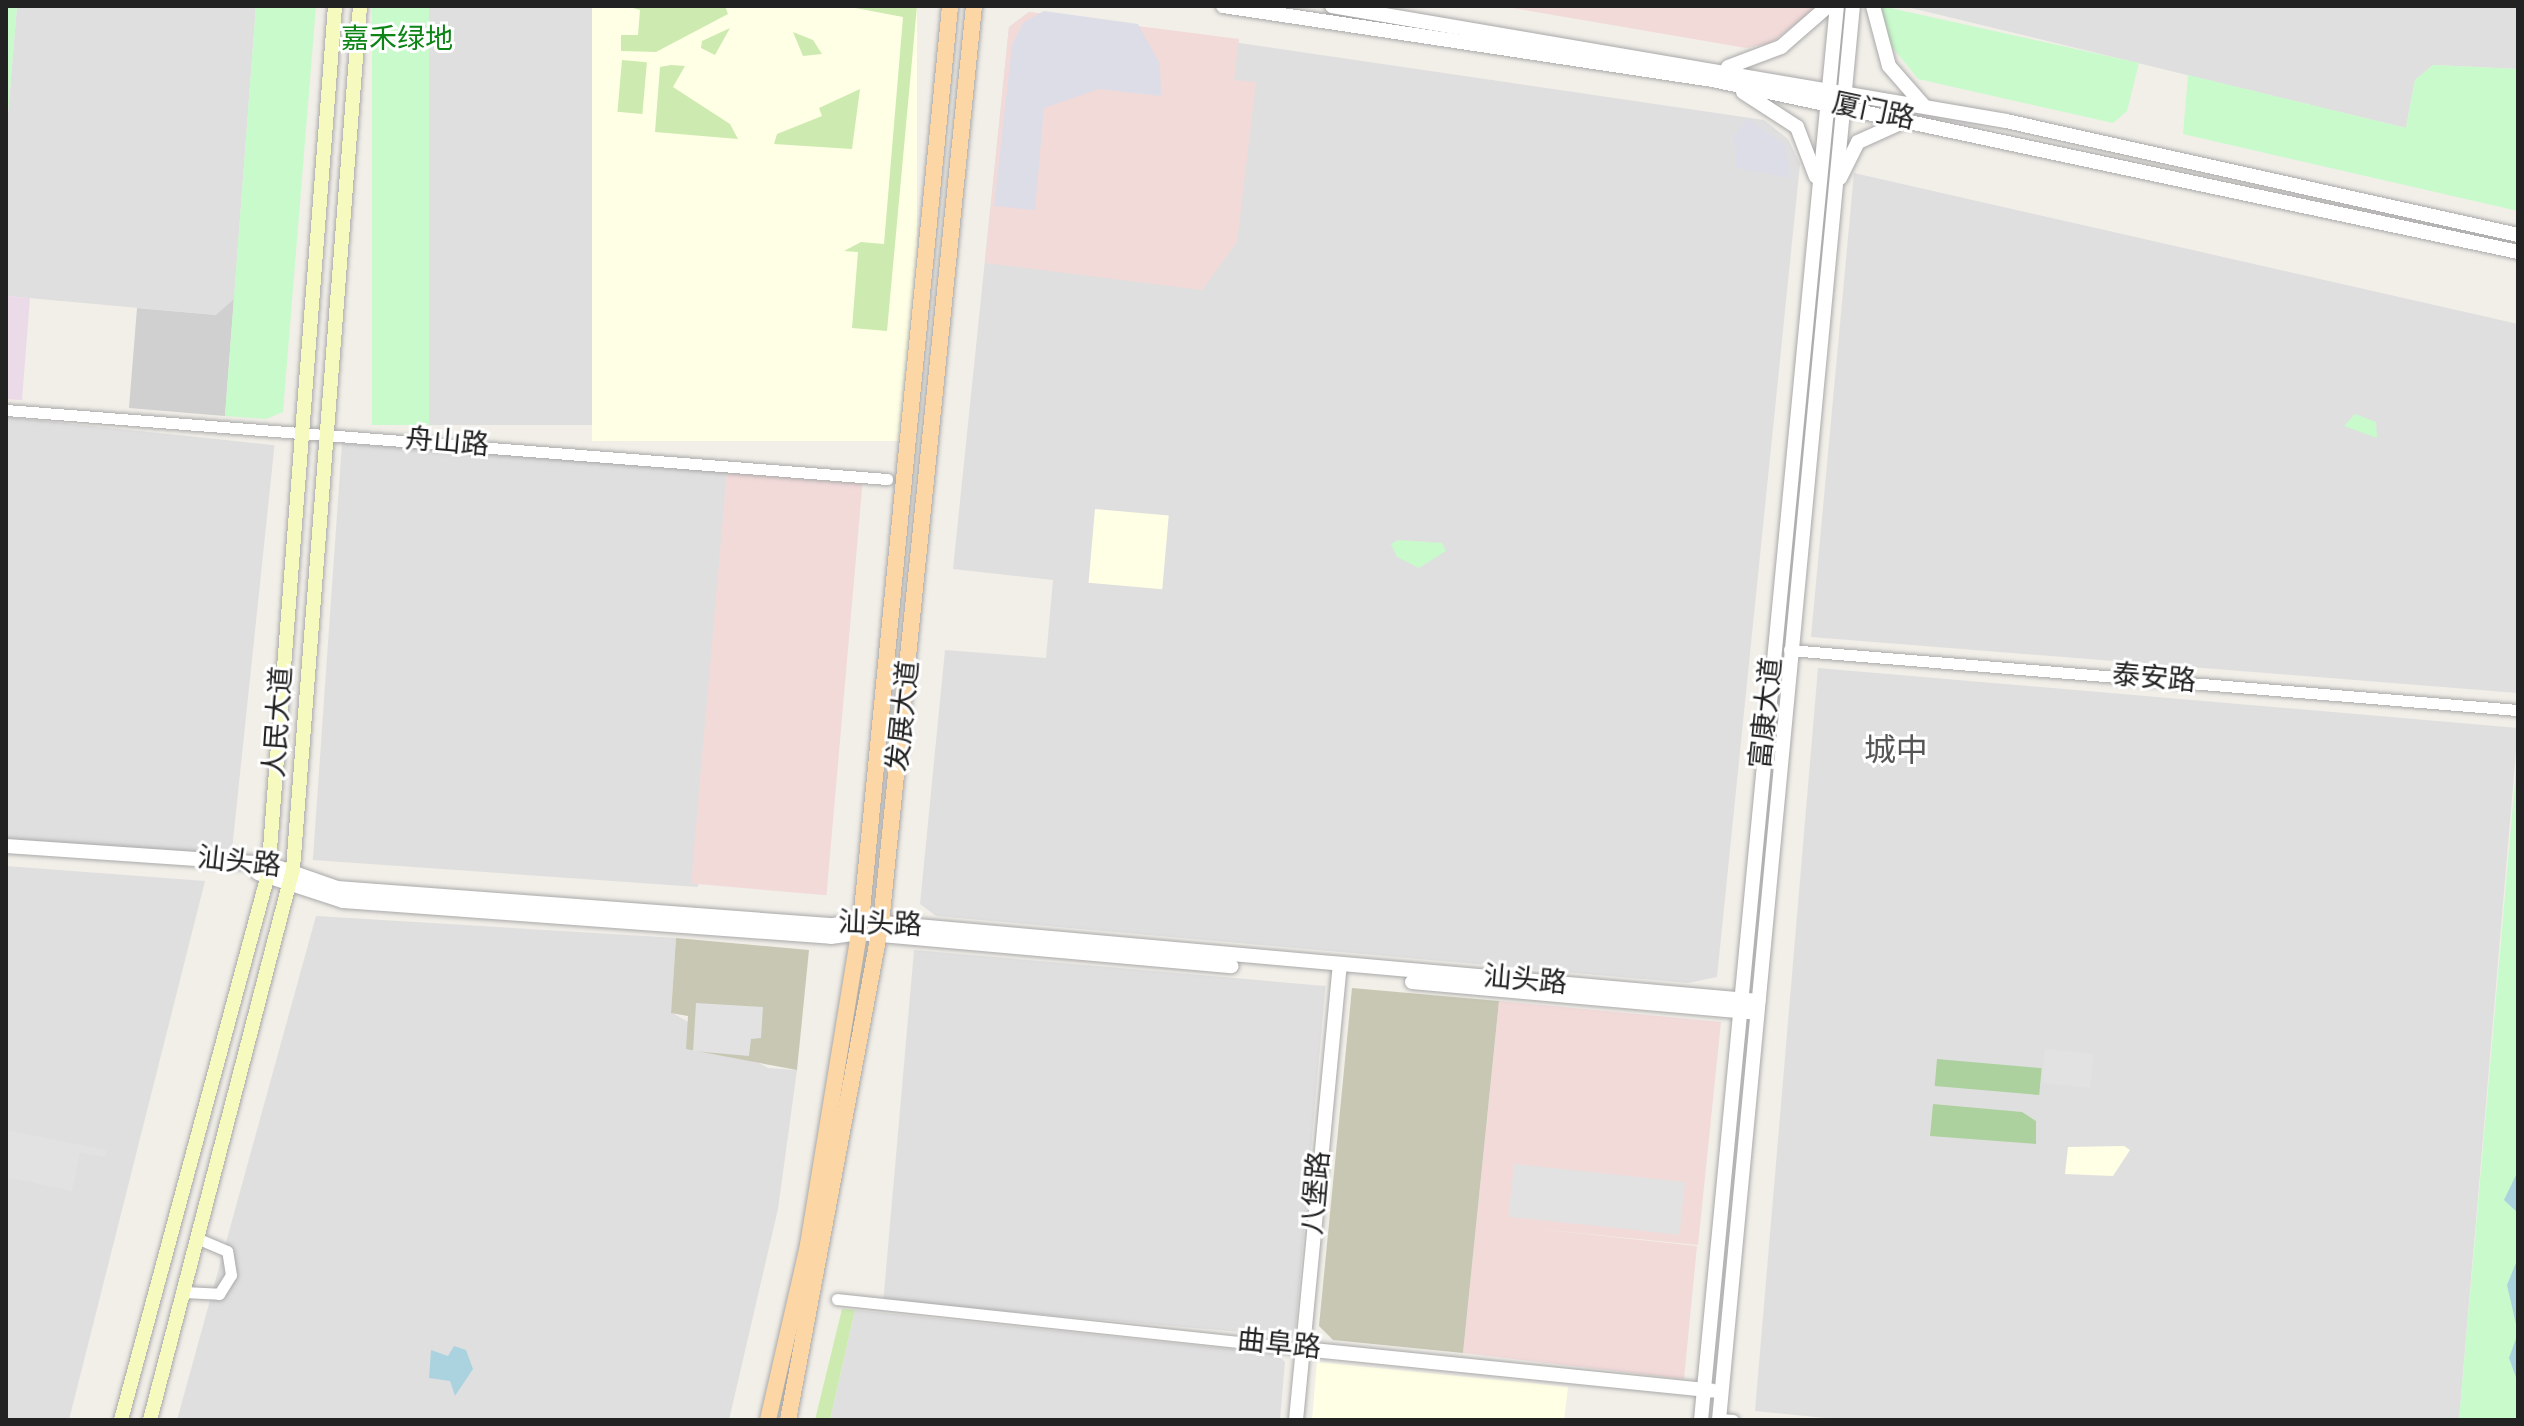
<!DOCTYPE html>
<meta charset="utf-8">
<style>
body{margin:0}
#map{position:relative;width:2524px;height:1426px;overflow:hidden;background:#f2efe9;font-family:Overpass,"Noto Sans SC",sans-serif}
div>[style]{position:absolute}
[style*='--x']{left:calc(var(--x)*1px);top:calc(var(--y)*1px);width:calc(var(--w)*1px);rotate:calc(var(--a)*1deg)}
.residential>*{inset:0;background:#e0dfdf;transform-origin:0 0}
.commercial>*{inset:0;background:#f2dad9;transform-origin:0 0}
.industrial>*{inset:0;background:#ebdbe8}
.education>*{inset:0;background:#ffffe5;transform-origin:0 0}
.religious>*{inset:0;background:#d0d0d0}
.construction>*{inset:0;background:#c7c7b4}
.grass>*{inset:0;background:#cdebb0;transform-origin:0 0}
.forest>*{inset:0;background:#add19e;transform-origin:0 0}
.park>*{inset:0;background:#c8facc;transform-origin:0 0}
.parking>*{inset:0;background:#e2e2e2;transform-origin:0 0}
.plaza>*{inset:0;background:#dddde8}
.water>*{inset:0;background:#aad3df}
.roads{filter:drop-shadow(0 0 2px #a9a9a9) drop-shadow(0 0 2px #a9a9a9)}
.minor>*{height:11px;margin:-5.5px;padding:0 5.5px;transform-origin:5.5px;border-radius:5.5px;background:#fff}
.tertiary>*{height:14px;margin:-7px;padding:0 7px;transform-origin:7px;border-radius:7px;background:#fff}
.secondary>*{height:14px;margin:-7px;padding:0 7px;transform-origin:7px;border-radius:7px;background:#f7fabf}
.primary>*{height:16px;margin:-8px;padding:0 8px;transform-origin:8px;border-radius:8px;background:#fcd6a4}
span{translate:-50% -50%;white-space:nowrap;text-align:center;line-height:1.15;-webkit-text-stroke:6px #fff;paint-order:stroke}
.park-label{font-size:28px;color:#0c8416}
.street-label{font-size:28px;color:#222}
.quarter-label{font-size:32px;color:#555}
.frame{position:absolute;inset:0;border:8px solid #222;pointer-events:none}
</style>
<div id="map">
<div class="residential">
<i style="clip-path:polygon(17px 6px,256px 6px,234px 299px,217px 315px,6px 296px,6px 138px)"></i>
<i style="left:372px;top:6px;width:220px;height:419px"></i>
<i style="clip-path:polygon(1903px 6px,2518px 6px,2518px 69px,2433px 65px,2415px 80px,2406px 128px)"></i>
<i style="clip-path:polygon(1029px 12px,1764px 120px,1788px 139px,1800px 164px,1717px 977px,1688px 983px,936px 916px,920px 904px,945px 650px,1046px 658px,1053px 580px,953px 569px,1009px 27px)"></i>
<i style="clip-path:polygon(1854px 173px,2518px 324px,2518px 693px,1811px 637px)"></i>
<i style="left:6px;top:417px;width:270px;height:423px;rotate:6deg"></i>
<i style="left:342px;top:443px;width:386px;height:418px;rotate:4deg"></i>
<i style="clip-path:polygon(1818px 668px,2518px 728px,2459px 1420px,1845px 1420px,1755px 1411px)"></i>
<i style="clip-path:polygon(6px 866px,205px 881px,69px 1420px,6px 1420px)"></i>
<i style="clip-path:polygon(316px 916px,676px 938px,671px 1012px,768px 1068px,797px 1070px,778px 1209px,729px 1420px,177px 1420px)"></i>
<i style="left:914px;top:950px;width:413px;height:352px;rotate:5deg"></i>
<i style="clip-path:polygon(855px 1310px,1277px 1354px,1285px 1362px,1280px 1420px,830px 1420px)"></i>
</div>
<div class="commercial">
<i style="clip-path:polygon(1501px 6px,1818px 6px,1771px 43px,1746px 48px)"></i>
<i style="clip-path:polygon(1029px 12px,1239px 39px,1234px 80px,1256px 82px,1237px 242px,1202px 290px,985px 263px,1009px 27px)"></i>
<i style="left:727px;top:472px;width:136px;height:413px;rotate:5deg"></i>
<i style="clip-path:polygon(1499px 1001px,1721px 1022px,1698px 1245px,1509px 1226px,1697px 1246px,1684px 1379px,1463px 1353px)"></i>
</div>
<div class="industrial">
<i style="clip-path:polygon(6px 296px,30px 298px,22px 400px,6px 399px)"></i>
</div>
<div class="education">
<i style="left:592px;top:6px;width:325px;height:435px"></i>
<i style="left:1095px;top:509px;width:74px;height:74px;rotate:5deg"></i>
<i style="clip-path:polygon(2124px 1146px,2130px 1150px,2113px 1176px,2065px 1174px,2068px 1147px)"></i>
<i style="clip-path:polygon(1317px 1362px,1568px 1387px,1564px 1420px,1312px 1420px)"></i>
</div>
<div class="religious">
<i style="clip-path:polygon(234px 299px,225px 416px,129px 408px,137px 308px,216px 315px)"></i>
</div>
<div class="construction">
<i style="clip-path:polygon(676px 938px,809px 950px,797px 1070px,686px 1049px,688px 1016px,671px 1013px)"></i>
<i style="clip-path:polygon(1352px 988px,1499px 1001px,1463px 1353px,1333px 1340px,1319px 1326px)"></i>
</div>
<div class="grass">
<i style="clip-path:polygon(626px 6px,725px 6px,728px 14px,656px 52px,621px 51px,621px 35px,638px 35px,640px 10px)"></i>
<i style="clip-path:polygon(845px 6px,917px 6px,887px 331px,852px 328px,858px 252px,844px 251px,861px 242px,884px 244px,903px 17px)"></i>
<i style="clip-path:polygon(730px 28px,715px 55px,701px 48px,702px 41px)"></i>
<i style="clip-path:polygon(793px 32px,813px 40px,822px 54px,803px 56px)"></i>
<i style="left:622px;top:60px;width:25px;height:52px;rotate:5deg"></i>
<i style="clip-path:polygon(671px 65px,685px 66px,673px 87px,730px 124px,738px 139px,655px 132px,660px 67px)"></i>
<i style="clip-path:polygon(860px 89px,852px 149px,774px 144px,777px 134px,822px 116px,819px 108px)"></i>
<i style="clip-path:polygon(842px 1309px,855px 1310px,830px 1420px,815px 1420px)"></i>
</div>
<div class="forest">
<i style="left:1937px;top:1059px;width:105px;height:27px;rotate:5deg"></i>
<i style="clip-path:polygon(1933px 1104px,2022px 1112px,2036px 1121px,2036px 1144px,1930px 1136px)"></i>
</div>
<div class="park">
<i style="clip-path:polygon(6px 6px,17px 6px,6px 137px)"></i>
<i style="clip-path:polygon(256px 6px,316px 6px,283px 412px,266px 419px,225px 416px)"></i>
<i style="left:372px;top:6px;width:57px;height:419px"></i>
<i style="clip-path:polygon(1881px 6px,2139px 63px,2127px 111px,2113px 123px,1918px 79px,1889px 43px)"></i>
<i style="clip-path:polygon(2433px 65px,2518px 69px,2518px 211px,2183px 134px,2188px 75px,2406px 128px,2415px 80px)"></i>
<i style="clip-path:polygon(2355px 414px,2376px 422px,2377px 438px,2344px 426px)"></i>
<i style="clip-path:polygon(1398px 540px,1442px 543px,1446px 551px,1419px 568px,1397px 557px,1391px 544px)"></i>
<i style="clip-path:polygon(2518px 747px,2518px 1420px,2459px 1420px)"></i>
</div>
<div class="parking">
<i style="clip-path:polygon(696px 1003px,763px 1007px,761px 1038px,751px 1039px,749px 1056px,693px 1051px)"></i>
<i style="left:2045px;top:1049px;width:49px;height:34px;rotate:6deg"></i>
<i style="clip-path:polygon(6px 1130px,106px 1150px,105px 1157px,80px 1152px,72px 1191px,6px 1177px)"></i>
<i style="left:1514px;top:1164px;width:172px;height:53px;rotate:6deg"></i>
</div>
<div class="plaza">
<i style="clip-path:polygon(1044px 11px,1138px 24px,1160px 64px,1161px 96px,1099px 89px,1044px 108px,1035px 210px,994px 206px,1012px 45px,1023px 23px)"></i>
<i style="clip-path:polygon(1748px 118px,1785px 146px,1790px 178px,1736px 168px,1734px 136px)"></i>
</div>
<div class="water">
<i style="clip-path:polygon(2518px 1171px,2518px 1213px,2504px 1200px)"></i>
<i style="clip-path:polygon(2518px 1258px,2518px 1383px,2509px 1358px,2518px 1333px,2507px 1285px)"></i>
<i style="clip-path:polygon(454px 1346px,466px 1350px,473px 1369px,455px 1396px,450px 1381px,429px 1378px,431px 1350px,448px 1356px)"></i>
</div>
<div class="roads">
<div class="minor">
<i style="--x:6;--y:410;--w:884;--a:4.48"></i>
<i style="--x:1789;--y:650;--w:731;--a:4.71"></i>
<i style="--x:184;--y:1292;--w:35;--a:3"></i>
<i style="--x:219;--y:1294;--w:22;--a:-58"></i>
<i style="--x:231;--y:1275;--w:24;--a:-99"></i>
<i style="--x:227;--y:1251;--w:30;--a:-157"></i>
<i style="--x:837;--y:1299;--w:469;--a:6.1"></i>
<i style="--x:1719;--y:1419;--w:14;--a:4"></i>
</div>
<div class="tertiary">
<i style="--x:1223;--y:6;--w:500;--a:8.6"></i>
<i style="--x:1717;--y:81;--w:819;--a:12.05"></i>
<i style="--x:1332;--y:6;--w:684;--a:9.68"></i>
<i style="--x:2006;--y:121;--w:525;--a:12.55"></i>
<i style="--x:1873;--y:6;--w:62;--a:75.1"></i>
<i style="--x:1889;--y:66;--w:53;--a:48.8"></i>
<i style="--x:1728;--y:67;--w:57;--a:-20.7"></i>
<i style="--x:1781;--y:47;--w:62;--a:-41.1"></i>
<i style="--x:1743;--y:92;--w:64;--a:32.9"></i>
<i style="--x:1797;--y:127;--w:53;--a:69.2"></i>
<i style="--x:1840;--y:178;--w:40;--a:-63.4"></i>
<i style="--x:1858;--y:142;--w:46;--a:-24.3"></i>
<i style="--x:6;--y:846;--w:264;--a:3.9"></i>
<i style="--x:269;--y:864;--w:72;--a:19.4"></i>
<i style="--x:337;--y:888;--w:497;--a:4.3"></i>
<i style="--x:833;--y:925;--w:28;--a:-8"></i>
<i style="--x:861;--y:921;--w:901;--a:5.1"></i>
<i style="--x:258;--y:873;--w:89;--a:18.2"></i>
<i style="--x:343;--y:901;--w:489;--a:4.2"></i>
<i style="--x:831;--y:937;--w:28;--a:-8"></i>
<i style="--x:859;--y:933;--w:374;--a:5.1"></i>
<i style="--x:1412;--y:982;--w:346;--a:5.1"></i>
<i style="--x:1303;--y:1349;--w:412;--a:5.8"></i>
<i style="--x:1296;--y:1420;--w:455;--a:-84.5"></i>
<i style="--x:1701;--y:1420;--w:1421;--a:-84.51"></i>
<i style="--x:1719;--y:1420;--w:1420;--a:-84.59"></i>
</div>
<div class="secondary">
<i style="--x:121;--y:1420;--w:564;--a:-74.91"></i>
<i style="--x:268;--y:875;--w:872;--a:-85.59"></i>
<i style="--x:150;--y:1420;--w:569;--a:-75.45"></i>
<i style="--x:293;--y:869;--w:866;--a:-85.56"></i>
</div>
<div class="primary">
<i style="--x:768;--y:1420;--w:180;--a:-77.1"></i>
<i style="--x:808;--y:1245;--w:328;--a:-80.7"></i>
<i style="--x:861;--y:921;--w:919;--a:-84.44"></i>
<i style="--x:788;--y:1420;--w:506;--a:-79.4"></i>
<i style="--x:881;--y:923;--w:922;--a:-84.21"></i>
</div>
</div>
<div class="park-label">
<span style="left:397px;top:41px">嘉禾绿地</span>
</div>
<div class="street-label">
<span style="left:1873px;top:113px;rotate:12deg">厦门路</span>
<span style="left:447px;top:444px;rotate:5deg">舟山路</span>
<span style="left:2154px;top:680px;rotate:5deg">泰安路</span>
<span style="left:1768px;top:713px;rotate:-84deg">富康大道</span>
<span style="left:905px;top:716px;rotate:-84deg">发展大道</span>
<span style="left:280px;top:722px;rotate:-86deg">人民大道</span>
<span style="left:239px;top:864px;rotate:6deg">汕头路</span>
<span style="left:880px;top:926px;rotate:2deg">汕头路</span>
<span style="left:1525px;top:982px;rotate:5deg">汕头路</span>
<span style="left:1318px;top:1193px;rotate:-85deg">八堡路</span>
<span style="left:1279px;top:1346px;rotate:6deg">曲阜路</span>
</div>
<div class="quarter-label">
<span style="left:1896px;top:753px">城中</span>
</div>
<div class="frame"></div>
</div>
